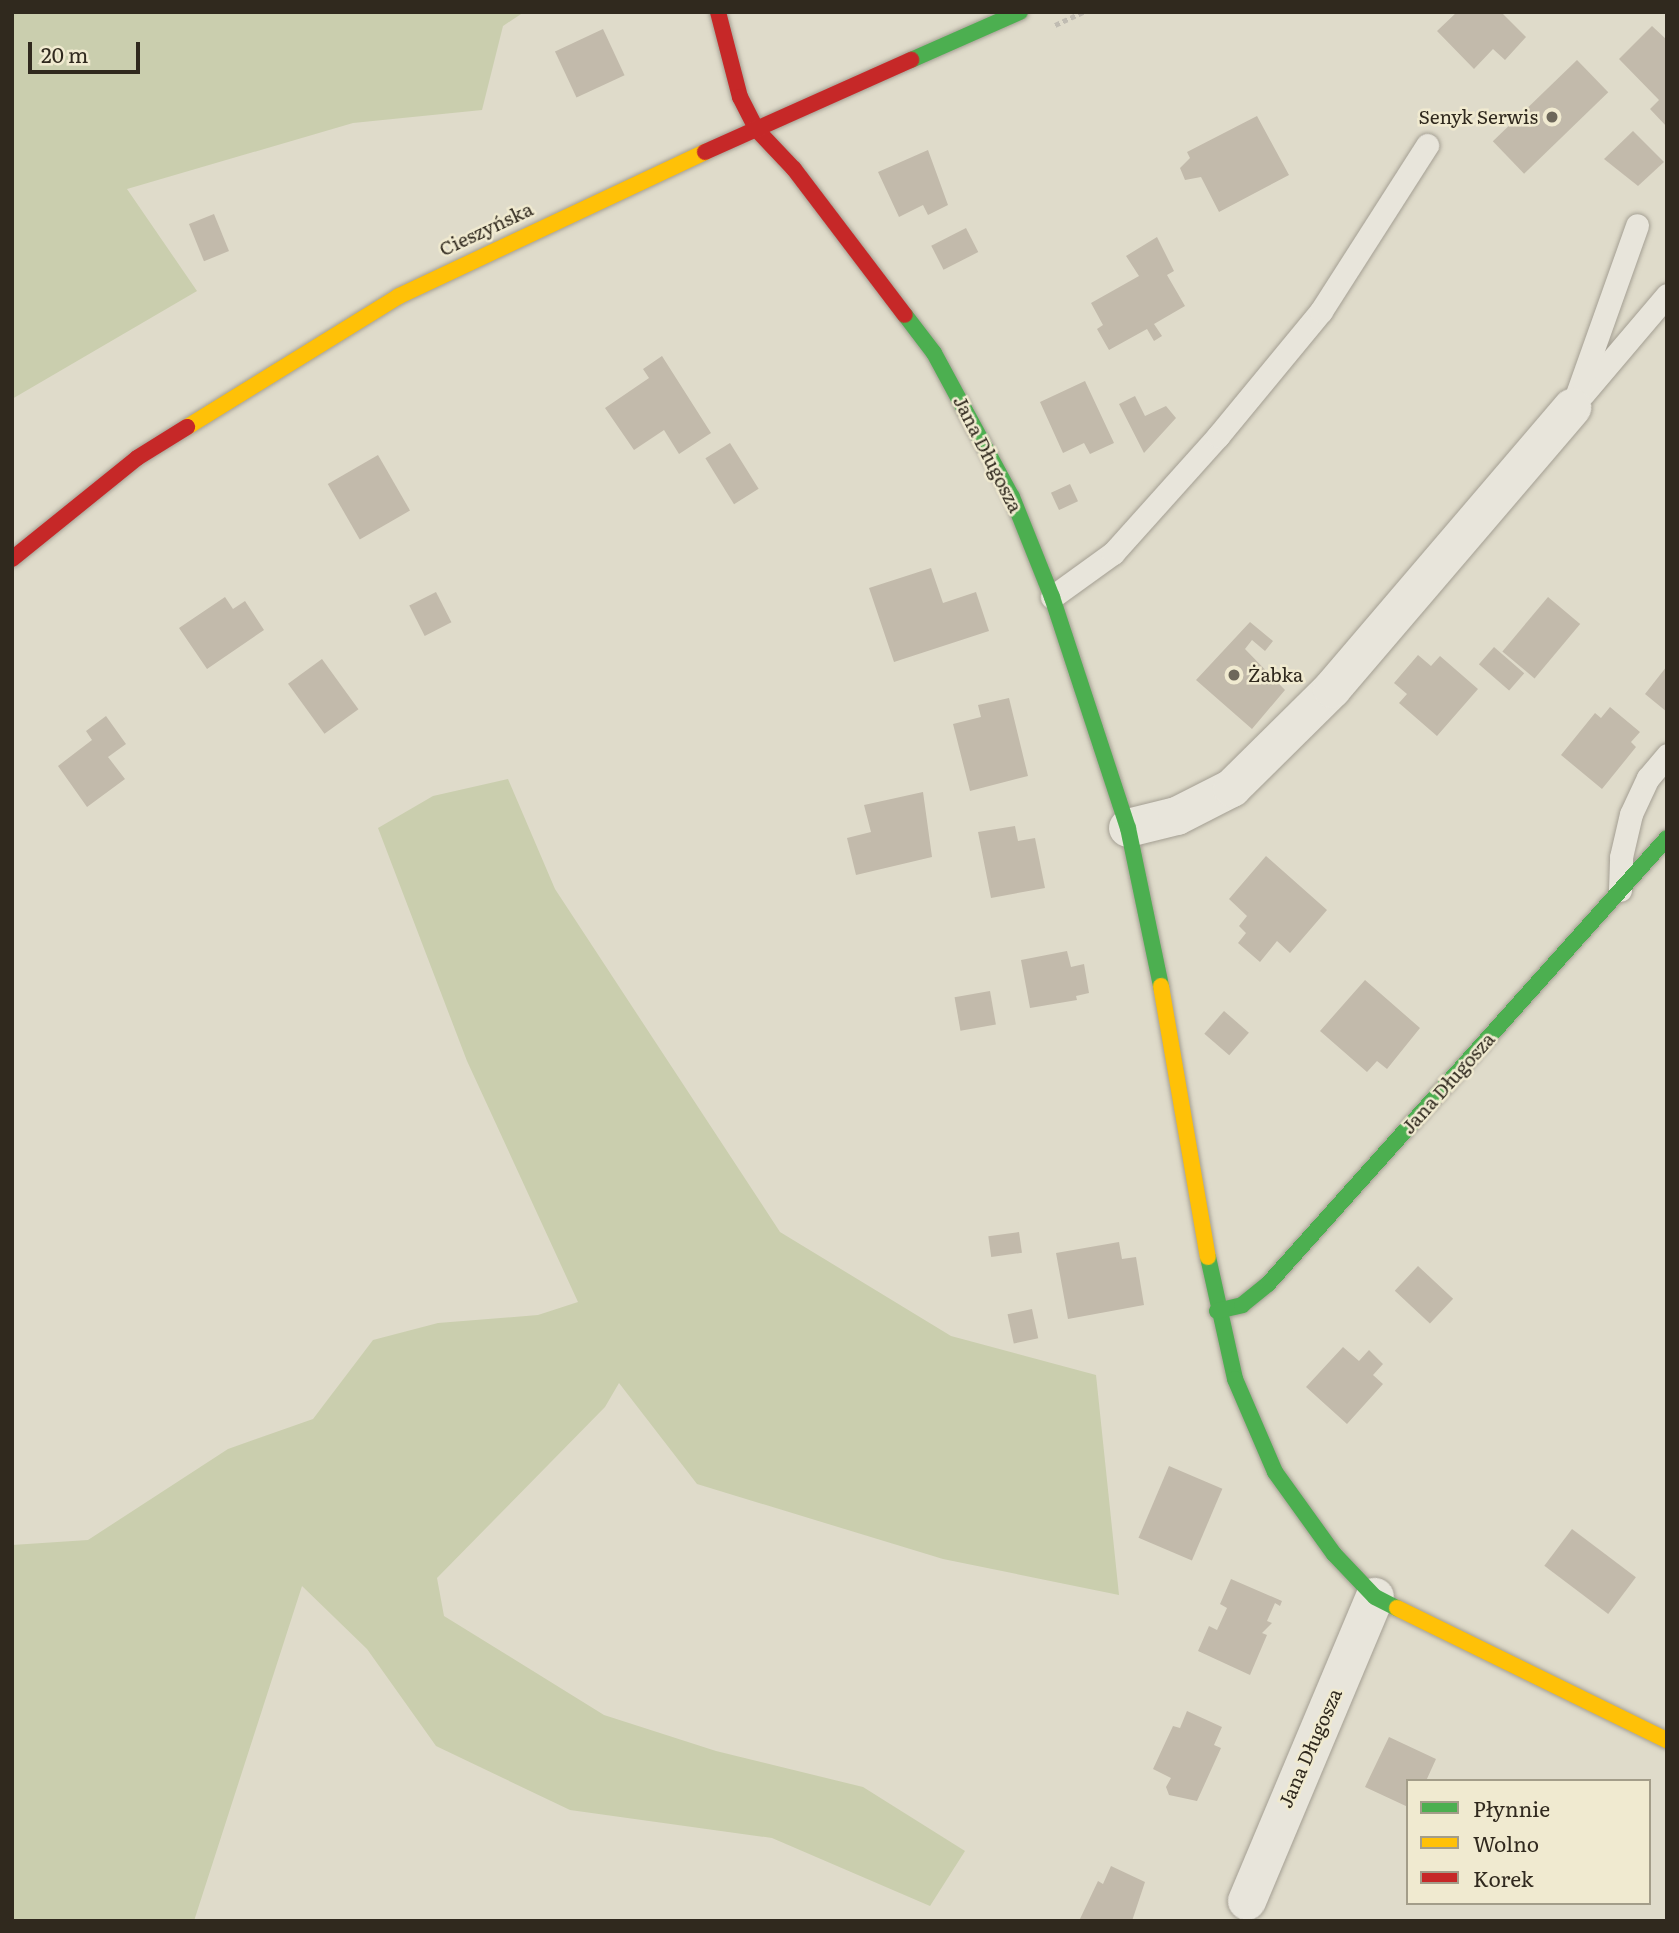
<!DOCTYPE html>
<meta charset="utf-8">
<style>
body{margin:0}
#map{position:relative;width:1679px;height:1933px;overflow:hidden;background:#dfdbca;font-family:Literata,serif}
div>[style]{position:absolute}
[style*='--x']{left:calc(var(--x)*1px);top:calc(var(--y)*1px);width:calc(var(--w)*1px);rotate:calc(var(--a)*1deg)}
.green>*{inset:0;background:#caceae}
.building>*{inset:0;background:#c2baab;transform-origin:0 0}
.path>*{height:4.5px;margin-top:-2.25px;transform-origin:0;background:repeating-linear-gradient(90deg,#c0bcb2 0 5px,transparent 0 8.5px)}
.roads{filter:drop-shadow(0 0 2px #a49f93) drop-shadow(0 0 2px #a49f93)}
.lane>*{height:23px;margin:-11.5px;padding:0 11.5px;transform-origin:11.5px;border-radius:11.5px;background:#e8e5db}
.street>*{height:38px;margin:-19px;padding:0 19px;transform-origin:19px;border-radius:19px;background:#e8e5db}
.fast>*{height:16px;margin:-8px;padding:0 8px;transform-origin:8px;border-radius:8px;background:#4caf50}
.slow>*{height:16px;margin:-8px;padding:0 8px;transform-origin:8px;border-radius:8px;background:#ffc107}
.jam>*{height:16px;margin:-8px;padding:0 8px;transform-origin:8px;border-radius:8px;background:#c62828}
.dots>*{width:19px;height:19px;translate:-50% -50%;box-sizing:border-box;border:4px solid #f0ead0;border-radius:50%}
span{translate:-50% -50%;white-space:nowrap;text-align:center;line-height:1.15;-webkit-text-stroke:5px #f0ead0;paint-order:stroke}
.poi-label{font-size:19px;color:#30291e}
.right{translate:-100% -50%;text-align:right}
.left{translate:0 -50%;text-align:left}
.street-label{font-size:19px;color:#30291e}
.frame{position:absolute;inset:0;border:14px solid #30291e;pointer-events:none}
.legend{position:absolute;left:1406px;top:1779px;width:245px;height:126px;box-sizing:border-box;background:#f0ead0;border:2px solid #a39d89;margin:0;padding:9px 12px;list-style:none;font-size:21px;color:#30291e}
.legend li{display:flex;align-items:center;gap:14px;height:35px}
.legend b{width:35px;border:2px solid #a39d89}
.scale{position:absolute;left:28px;top:42px;width:112px;height:32px;box-sizing:border-box;border:4px solid #30291e;border-top:0;padding-left:9px;font-size:21px;line-height:24px;white-space:nowrap;color:#30291e;-webkit-text-stroke:5px #f0ead0;paint-order:stroke}
</style>
<div id="map">
<div class="green">
<i style="clip-path:polygon(12px 12px,524px 12px,503px 26px,482px 110px,353px 123px,127px 189px,197px 291px,12px 399px)"></i>
<i style="clip-path:polygon(508px 779px,555px 889px,780px 1232px,951px 1336px,1096px 1375px,1119px 1595px,943px 1559px,697px 1484px,619px 1383px,605px 1407px,437px 1578px,444px 1616px,604px 1715px,716px 1751px,863px 1787px,965px 1851px,930px 1906px,772px 1838px,570px 1810px,436px 1746px,367px 1649px,302px 1586px,194px 1921px,12px 1921px,12px 1545px,88px 1540px,228px 1449px,313px 1419px,373px 1340px,438px 1323px,538px 1315px,578px 1302px,467px 1061px,378px 828px,433px 796px)"></i>
</div>
<div class="building">
<i style="clip-path:polygon(1457px 12px,1501px 12px,1526px 37px,1505px 60px,1493px 49px,1474px 69px,1437px 31px)"></i>
<i style="clip-path:polygon(1652px 26px,1667px 40px,1667px 127px,1650px 109px,1659px 100px,1619px 59px)"></i>
<i style="left:603px;top:29px;width:51px;height:53px;rotate:65deg"></i>
<i style="left:1577px;top:60px;width:45px;height:117px;rotate:46deg"></i>
<i style="clip-path:polygon(1257px 116px,1289px 175px,1219px 212px,1201px 177px,1185px 180px,1180px 168px,1190px 158px,1187px 152px)"></i>
<i style="clip-path:polygon(1633px 131px,1664px 162px,1638px 186px,1604px 159px)"></i>
<i style="clip-path:polygon(928px 150px,948px 205px,928px 215px,923px 205px,899px 217px,878px 172px)"></i>
<i style="left:214px;top:214px;width:40px;height:27px;rotate:68deg"></i>
<i style="left:966px;top:228px;width:27px;height:39px;rotate:63deg"></i>
<i style="clip-path:polygon(1157px 237px,1174px 271px,1167px 275px,1185px 306px,1154px 324px,1162px 336px,1154px 341px,1147px 329px,1109px 350px,1097px 329px,1103px 325px,1091px 303px,1139px 276px,1126px 256px)"></i>
<i style="clip-path:polygon(662px 356px,711px 433px,679px 454px,664px 430px,634px 450px,605px 408px,649px 378px,643px 369px)"></i>
<i style="clip-path:polygon(1085px 381px,1114px 443px,1090px 454px,1084px 443px,1063px 453px,1040px 402px)"></i>
<i style="clip-path:polygon(1135px 396px,1145px 416px,1166px 406px,1176px 418px,1144px 453px,1119px 404px)"></i>
<i style="left:730px;top:443px;width:54px;height:29px;rotate:58deg"></i>
<i style="left:378px;top:455px;width:64px;height:58px;rotate:60deg"></i>
<i style="left:1070px;top:484px;width:19px;height:21px;rotate:65deg"></i>
<i style="clip-path:polygon(931px 568px,943px 603px,976px 592px,989px 631px,894px 662px,869px 588px)"></i>
<i style="left:436px;top:592px;width:34px;height:30px;rotate:63deg"></i>
<i style="clip-path:polygon(225px 597px,233px 609px,245px 601px,264px 630px,207px 669px,179px 628px)"></i>
<i style="left:1548px;top:597px;width:42px;height:71px;rotate:40deg"></i>
<i style="clip-path:polygon(1250px 622px,1273px 641px,1265px 651px,1252px 640px,1245px 649px,1285px 690px,1252px 729px,1196px 680px)"></i>
<i style="left:1494px;top:647px;width:40px;height:23px;rotate:41deg"></i>
<i style="clip-path:polygon(1418px 655px,1431px 666px,1440px 656px,1478px 689px,1437px 736px,1399px 703px,1407px 694px,1394px 683px)"></i>
<i style="left:322px;top:659px;width:62px;height:42px;rotate:54deg"></i>
<i style="clip-path:polygon(1667px 666px,1667px 712px,1645px 694px)"></i>
<i style="clip-path:polygon(1009px 698px,1028px 776px,970px 791px,953px 724px,981px 717px,978px 705px)"></i>
<i style="clip-path:polygon(1610px 707px,1640px 732px,1631px 742px,1636px 747px,1602px 789px,1561px 755px,1595px 713px,1601px 718px)"></i>
<i style="clip-path:polygon(106px 716px,126px 744px,108px 757px,125px 779px,87px 807px,58px 766px,92px 740px,86px 731px)"></i>
<i style="clip-path:polygon(923px 792px,932px 857px,856px 875px,847px 838px,871px 832px,864px 805px)"></i>
<i style="clip-path:polygon(1015px 826px,1018px 841px,1035px 838px,1045px 888px,991px 898px,978px 832px)"></i>
<i style="clip-path:polygon(1266px 856px,1327px 910px,1290px 953px,1277px 941px,1260px 962px,1238px 943px,1246px 933px,1239px 926px,1247px 916px,1229px 899px)"></i>
<i style="clip-path:polygon(1067px 951px,1071px 967px,1084px 964px,1089px 993px,1076px 996px,1077px 1000px,1030px 1008px,1021px 960px)"></i>
<i style="clip-path:polygon(1365px 980px,1420px 1028px,1387px 1069px,1377px 1061px,1367px 1072px,1320px 1031px)"></i>
<i style="left:990px;top:991px;width:34px;height:36px;rotate:80deg"></i>
<i style="left:1224px;top:1011px;width:33px;height:30px;rotate:41deg"></i>
<i style="left:1019px;top:1232px;width:21px;height:31px;rotate:82deg"></i>
<i style="clip-path:polygon(1119px 1242px,1122px 1259px,1136px 1257px,1144px 1305px,1068px 1319px,1056px 1253px)"></i>
<i style="left:1418px;top:1266px;width:48px;height:34px;rotate:43deg"></i>
<i style="left:1032px;top:1309px;width:30px;height:25px;rotate:78deg"></i>
<i style="clip-path:polygon(1343px 1347px,1359px 1361px,1369px 1350px,1383px 1364px,1373px 1375px,1383px 1384px,1347px 1424px,1306px 1387px)"></i>
<i style="left:1169px;top:1466px;width:58px;height:78px;rotate:23deg"></i>
<i style="left:1572px;top:1529px;width:80px;height:46px;rotate:37deg"></i>
<i style="clip-path:polygon(1231px 1579px,1282px 1601px,1280px 1606px,1275px 1603px,1267px 1621px,1272px 1623px,1262px 1633px,1267px 1635px,1250px 1675px,1198px 1651px,1209px 1626px,1217px 1630px,1227px 1608px,1220px 1604px)"></i>
<i style="clip-path:polygon(1187px 1711px,1222px 1727px,1214px 1745px,1221px 1748px,1197px 1801px,1169px 1795px,1166px 1787px,1171px 1778px,1153px 1769px,1173px 1726px,1180px 1728px)"></i>
<i style="clip-path:polygon(1389px 1737px,1436px 1759px,1426px 1781px,1408px 1781px,1408px 1807px,1365px 1787px)"></i>
<i style="clip-path:polygon(1111px 1866px,1145px 1882px,1132px 1921px,1079px 1921px,1098px 1881px,1103px 1884px)"></i>
</div>
<div class="path">
<i style="--x:1055;--y:25;--w:31;--a:-25"></i>
</div>
<div class="roads">
<div class="lane">
<i style="--x:1583;--y:394;--w:130;--a:-49.7"></i>
<i style="--x:1572;--y:408;--w:194;--a:-70.4"></i>
<i style="--x:1052;--y:597;--w:75;--a:-35.8"></i>
<i style="--x:1113;--y:553;--w:157;--a:-48.1"></i>
<i style="--x:1218;--y:436;--w:162;--a:-50.5"></i>
<i style="--x:1321;--y:311;--w:197;--a:-57.4"></i>
<i style="--x:1620;--y:890;--w:33;--a:-88"></i>
<i style="--x:1621;--y:857;--w:44;--a:-76.9"></i>
<i style="--x:1631;--y:814;--w:40;--a:-65"></i>
<i style="--x:1648;--y:778;--w:30;--a:-50"></i>
</div>
<div class="street">
<i style="--x:1128;--y:828;--w:50;--a:-13.8"></i>
<i style="--x:1177;--y:816;--w:62;--a:-27"></i>
<i style="--x:1232;--y:788;--w:141;--a:-44.7"></i>
<i style="--x:1332;--y:689;--w:370;--a:-49.5"></i>
<i style="--x:1247;--y:1901;--w:330;--a:-67.2"></i>
</div>
<div class="fast">
<i style="--x:911;--y:60;--w:119;--a:-23.8"></i>
<i style="--x:905;--y:315;--w:48;--a:52.7"></i>
<i style="--x:934;--y:353;--w:164;--a:61.6"></i>
<i style="--x:1012;--y:497;--w:108;--a:68.2"></i>
<i style="--x:1052;--y:597;--w:243;--a:71.8"></i>
<i style="--x:1128;--y:828;--w:161;--a:78.2"></i>
<i style="--x:1208;--y:1257;--w:125;--a:77.5"></i>
<i style="--x:1235;--y:1379;--w:101;--a:66.7"></i>
<i style="--x:1275;--y:1472;--w:101;--a:54.3"></i>
<i style="--x:1334;--y:1554;--w:59;--a:46.4"></i>
<i style="--x:1375;--y:1597;--w:25;--a:27"></i>
<i style="--x:1217;--y:1311;--w:26;--a:-13"></i>
<i style="--x:1242;--y:1305;--w:33;--a:-39"></i>
<i style="--x:1268;--y:1284;--w:598;--a:-48.18"></i>
</div>
<div class="slow">
<i style="--x:187;--y:427;--w:249;--a:-31.7"></i>
<i style="--x:399;--y:296;--w:338;--a:-25.2"></i>
<i style="--x:1161;--y:986;--w:275;--a:80.2"></i>
<i style="--x:1397;--y:1608;--w:301;--a:26.1"></i>
</div>
<div class="jam">
<i style="--x:718;--y:12;--w:88;--a:75.5"></i>
<i style="--x:740;--y:97;--w:37;--a:63"></i>
<i style="--x:757;--y:130;--w:54;--a:46.5"></i>
<i style="--x:794;--y:169;--w:183;--a:52.8"></i>
<i style="--x:705;--y:152;--w:226;--a:-24.1"></i>
<i style="--x:12;--y:559;--w:161;--a:-38.9"></i>
<i style="--x:137;--y:458;--w:59;--a:-31.8"></i>
</div>
</div>
<div class="dots">
<i style="left:1552px;top:117px;background:#6d675a"></i>
<i style="left:1234px;top:675px;background:#6d675a"></i>
</div>
<div class="poi-label">
<span class="right" style="left:1538px;top:117px">Senyk Serwis</span>
<span class="left" style="left:1248px;top:675px">Żabka</span>
</div>
<div class="street-label">
<span style="left:486px;top:229px;rotate:-25deg">Cieszyńska</span>
<span style="left:988px;top:454px;rotate:63deg">Jana Długosza</span>
<span style="left:1448px;top:1083px;rotate:-48deg">Jana Długosza</span>
<span style="left:1310px;top:1748px;rotate:-66deg">Jana Długosza</span>
</div>
<div class="frame"></div>
<ul class="legend">
<li><b style="height:9px;background:#4caf50"></b>Płynnie</li>
<li><b style="height:9px;background:#ffc107"></b>Wolno</li>
<li><b style="height:9px;background:#c62828"></b>Korek</li>
</ul>
<div class="scale">20 m</div>
</div>
